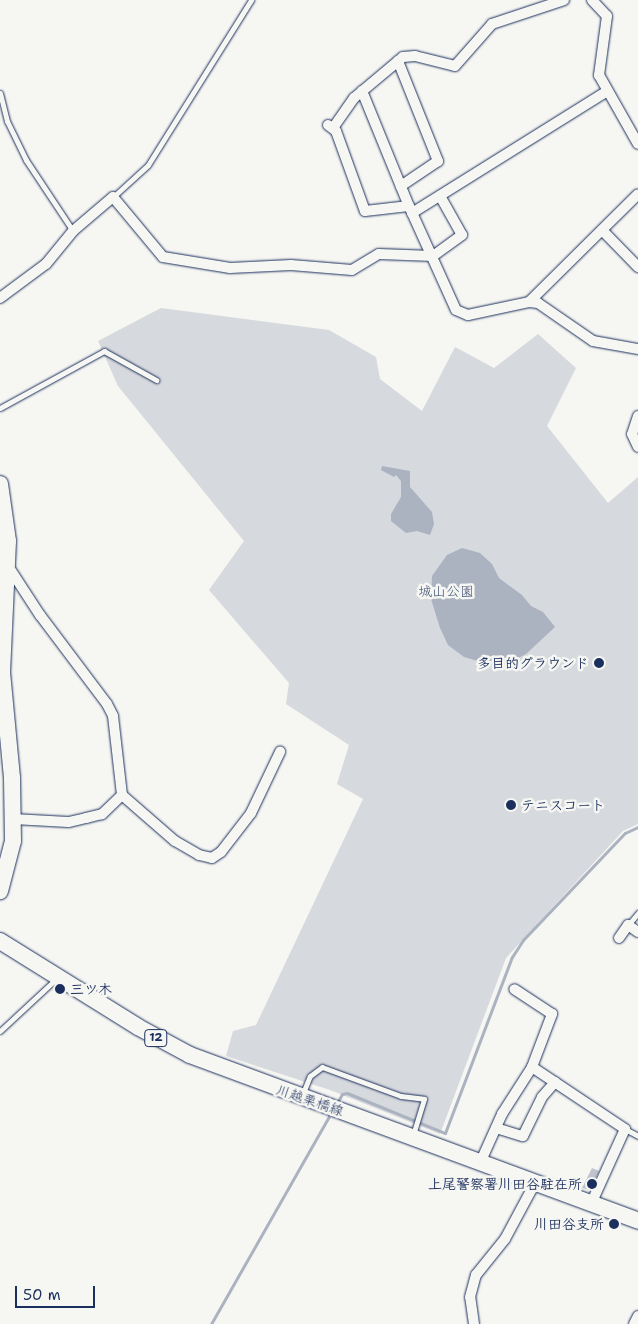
<!DOCTYPE html>
<meta charset="utf-8">
<style>
body{margin:0}
#map{position:relative;width:638px;height:1324px;overflow:hidden;background:#f6f6f2;font-family:"Shantell Sans","Klee One",sans-serif}
div>[style]{position:absolute}
[style*='--x']{left:calc(var(--x)*1px);top:calc(var(--y)*1px);width:calc(var(--w)*1px);rotate:calc(var(--a)*1deg)}
.green>*{inset:0;background:#d6d9dd}
.water>*{inset:0;background:#abb2c0}
.stream>*{height:3px;margin:-1.5px;padding:0 1.5px;transform-origin:1.5px;border-radius:1.5px;background:#abb2c0}
.building>*{inset:0;background:#c0c4cd}
.roads{filter:drop-shadow(0 0 1px #1b2f5e) drop-shadow(0 0 1px #1b2f5e)}
.service>*{height:5px;margin:-2.5px;padding:0 2.5px;transform-origin:2.5px;border-radius:2.5px;background:#f6f6f2}
.minor>*{height:10px;margin:-5px;padding:0 5px;transform-origin:5px;border-radius:5px;background:#f6f6f2}
.primary>*{height:16px;margin:-8px;padding:0 8px;transform-origin:8px;border-radius:8px;background:#f6f6f2}
.dots>*{width:14px;height:14px;translate:-50% -50%;box-sizing:border-box;border:2px solid #f6f6f2;border-radius:50%}
span{translate:-50% -50%;white-space:nowrap;text-align:center;line-height:1.15;-webkit-text-stroke:5px #f6f6f2;paint-order:stroke}
.shield-label span{padding:1px 4px;background:#f6f6f2;border:1px solid;border-radius:4px;-webkit-text-stroke-width:0}
.shield-label{font-size:12px;color:#1b2f5e;font-weight:700}
.park-label{font-size:14px;color:#405177}
.poi-label{font-size:14px;color:#1b2f5e;font-weight:700}
.right{translate:-100% -50%;text-align:right}
.left{translate:0 -50%;text-align:left}
.street-label{font-size:14px;color:#1b2f5e}
.scale{position:absolute;left:15px;top:1286px;width:80px;height:22px;box-sizing:border-box;border:2px solid #1b2f5e;border-top:0;padding-left:6px;font-size:15px;line-height:18px;white-space:nowrap;color:#1b2f5e;-webkit-text-stroke:4px #f6f6f2;paint-order:stroke}
</style>
<div id="map">
<div class="green">
<i style="clip-path:polygon(161px 308px,329px 330px,376px 357px,380px 379px,422px 411px,455px 347px,494px 368px,538px 334px,576px 368px,547px 426px,608px 503px,638px 477px,638px 824px,623px 831px,506px 958px,440px 1134px,330px 1090px,226px 1056px,233px 1031px,256px 1025px,363px 799px,337px 784px,349px 745px,286px 704px,289px 683px,209px 590px,244px 541px,118px 386px,98px 341px)"></i>
</div>
<div class="water">
<i style="clip-path:polygon(382px 466px,410px 471px,410px 487px,432px 512px,434px 524px,430px 535px,417px 531px,406px 533px,391px 521px,391px 514px,401px 497px,401px 481px,396px 475px,394px 477px,381px 470px)"></i>
<i style="clip-path:polygon(462px 548px,480px 553px,492px 564px,499px 578px,522px 595px,531px 606px,543px 612px,555px 627px,526px 654px,505px 665px,495px 666px,464px 657px,448px 645px,440px 628px,431px 599px,432px 576px,447px 555px)"></i>
</div>
<div class="stream">
<i style="--x:337;--y:1103;--w:10;--a:-61"></i>
<i style="--x:342;--y:1094;--w:5;--a:-11"></i>
<i style="--x:347;--y:1093;--w:106;--a:22.2"></i>
<i style="--x:445;--y:1133;--w:188;--a:-69.2"></i>
<i style="--x:512;--y:957;--w:20;--a:-57"></i>
<i style="--x:523;--y:940;--w:148;--a:-46.4"></i>
<i style="--x:625;--y:833;--w:14;--a:-25"></i>
<i style="--x:211;--y:1324;--w:243;--a:-60.4"></i>
</div>
<div class="building">
<i style="clip-path:polygon(592px 1168px,599px 1171px,590px 1190px,582px 1188px)"></i>
</div>
<div class="roads">
<div class="service">
<i style="--x:0;--y:93;--w:29;--a:76"></i>
<i style="--x:7;--y:121;--w:43;--a:64"></i>
<i style="--x:26;--y:160;--w:85;--a:56.5"></i>
<i style="--x:113;--y:197;--w:47;--a:-42.4"></i>
<i style="--x:148;--y:165;--w:195;--a:-58"></i>
<i style="--x:0;--y:408;--w:119;--a:-28.7"></i>
<i style="--x:104;--y:351;--w:60;--a:29.1"></i>
<i style="--x:628;--y:925;--w:16;--a:-50"></i>
<i style="--x:0;--y:1031;--w:76;--a:-42.9"></i>
<i style="--x:303;--y:1093;--w:18;--a:-68"></i>
<i style="--x:310;--y:1076;--w:15;--a:-37"></i>
<i style="--x:322;--y:1067;--w:84;--a:20.2"></i>
<i style="--x:401;--y:1096;--w:23;--a:7"></i>
<i style="--x:424;--y:1099;--w:37;--a:107"></i>
<i style="--x:625;--y:1129;--w:15;--a:28"></i>
</div>
<div class="minor">
<i style="--x:592;--y:0;--w:22;--a:47"></i>
<i style="--x:607;--y:16;--w:60;--a:97.7"></i>
<i style="--x:599;--y:75;--w:79;--a:60.5"></i>
<i style="--x:398;--y:61;--w:108;--a:68.2"></i>
<i style="--x:438;--y:161;--w:45;--a:146"></i>
<i style="--x:362;--y:91;--w:124;--a:67.8"></i>
<i style="--x:409;--y:206;--w:114;--a:65.7"></i>
<i style="--x:456;--y:310;--w:13;--a:23"></i>
<i style="--x:468;--y:315;--w:62;--a:-12"></i>
<i style="--x:529;--y:302;--w:9;--a:6"></i>
<i style="--x:538;--y:303;--w:67;--a:34.6"></i>
<i style="--x:593;--y:341;--w:46;--a:10.1"></i>
<i style="--x:328;--y:125;--w:10;--a:37"></i>
<i style="--x:336;--y:131;--w:85;--a:70.1"></i>
<i style="--x:365;--y:211;--w:44;--a:-6.5"></i>
<i style="--x:333;--y:128;--w:37;--a:-55"></i>
<i style="--x:354;--y:98;--w:64;--a:-39.9"></i>
<i style="--x:403;--y:57;--w:12;--a:-5"></i>
<i style="--x:415;--y:56;--w:41;--a:14"></i>
<i style="--x:455;--y:66;--w:56;--a:-48.6"></i>
<i style="--x:492;--y:24;--w:76;--a:-18.4"></i>
<i style="--x:412;--y:213;--w:229;--a:-32"></i>
<i style="--x:602;--y:230;--w:52;--a:45.8"></i>
<i style="--x:0;--y:298;--w:57;--a:-36.5"></i>
<i style="--x:46;--y:264;--w:43;--a:-50.7"></i>
<i style="--x:73;--y:231;--w:52;--a:-40.4"></i>
<i style="--x:113;--y:197;--w:78;--a:50.2"></i>
<i style="--x:163;--y:257;--w:68;--a:9.3"></i>
<i style="--x:230;--y:268;--w:61;--a:-2.8"></i>
<i style="--x:291;--y:265;--w:61;--a:4.7"></i>
<i style="--x:352;--y:270;--w:31;--a:-31"></i>
<i style="--x:379;--y:254;--w:54;--a:2.1"></i>
<i style="--x:433;--y:256;--w:36;--a:-36"></i>
<i style="--x:462;--y:235;--w:45;--a:-119.4"></i>
<i style="--x:529;--y:302;--w:153;--a:-44.7"></i>
<i style="--x:638;--y:416;--w:19;--a:108"></i>
<i style="--x:632;--y:434;--w:14;--a:65"></i>
<i style="--x:8;--y:566;--w:59;--a:56.9"></i>
<i style="--x:40;--y:615;--w:111;--a:53"></i>
<i style="--x:107;--y:704;--w:13;--a:63"></i>
<i style="--x:113;--y:716;--w:80;--a:83.5"></i>
<i style="--x:122;--y:795;--w:28;--a:136"></i>
<i style="--x:102;--y:814;--w:16;--a:166"></i>
<i style="--x:86;--y:818;--w:18;--a:167"></i>
<i style="--x:68;--y:822;--w:55;--a:-176.9"></i>
<i style="--x:122;--y:795;--w:70;--a:41"></i>
<i style="--x:175;--y:841;--w:28;--a:30"></i>
<i style="--x:199;--y:855;--w:13;--a:13"></i>
<i style="--x:212;--y:858;--w:11;--a:-34"></i>
<i style="--x:221;--y:852;--w:49;--a:-52.4"></i>
<i style="--x:251;--y:813;--w:68;--a:-64.6"></i>
<i style="--x:619;--y:938;--w:16;--a:-55"></i>
<i style="--x:628;--y:925;--w:12;--a:35"></i>
<i style="--x:532;--y:1067;--w:112;--a:33.7"></i>
<i style="--x:625;--y:1129;--w:82;--a:114.4"></i>
<i style="--x:496;--y:1128;--w:28;--a:17"></i>
<i style="--x:523;--y:1136;--w:43;--a:-64"></i>
<i style="--x:542;--y:1097;--w:20;--a:-49"></i>
<i style="--x:480;--y:1163;--w:54;--a:-65.8"></i>
<i style="--x:502;--y:1114;--w:56;--a:-57.4"></i>
<i style="--x:532;--y:1067;--w:57;--a:-69.3"></i>
<i style="--x:552;--y:1014;--w:45;--a:-146.7"></i>
<i style="--x:474;--y:1324;--w:27;--a:-98"></i>
<i style="--x:470;--y:1297;--w:23;--a:-75"></i>
<i style="--x:476;--y:1275;--w:46;--a:-51.1"></i>
<i style="--x:505;--y:1239;--w:64;--a:-61.8"></i>
<i style="--x:634;--y:1324;--w:9;--a:-63"></i>
</div>
<div class="primary">
<i style="--x:0;--y:484;--w:58;--a:82"></i>
<i style="--x:8;--y:541;--w:131;--a:92.6"></i>
<i style="--x:2;--y:672;--w:106;--a:84.6"></i>
<i style="--x:12;--y:778;--w:63;--a:89.1"></i>
<i style="--x:13;--y:841;--w:52;--a:104.6"></i>
<i style="--x:0;--y:941;--w:163;--a:31.9"></i>
<i style="--x:138;--y:1027;--w:59;--a:28.3"></i>
<i style="--x:190;--y:1055;--w:478;--a:20.3"></i>
</div>
</div>
<div class="dots">
<i style="left:599px;top:663px;background:#1b2f5e"></i>
<i style="left:511px;top:805px;background:#1b2f5e"></i>
<i style="left:60px;top:989px;background:#1b2f5e"></i>
<i style="left:592px;top:1184px;background:#1b2f5e"></i>
<i style="left:614px;top:1224px;background:#1b2f5e"></i>
</div>
<div class="shield-label">
<span style="left:156px;top:1038px">12</span>
</div>
<div class="park-label">
<span style="left:446px;top:591px">城山公園</span>
</div>
<div class="poi-label">
<span class="right" style="left:589px;top:663px">多目的グラウンド</span>
<span class="left" style="left:521px;top:805px">テニスコート</span>
<span class="left" style="left:70px;top:989px">三ツ木</span>
<span class="right" style="left:582px;top:1184px">上尾警察署川田谷駐在所</span>
<span class="right" style="left:604px;top:1224px">川田谷支所</span>
</div>
<div class="street-label">
<span style="left:310px;top:1100px;rotate:19deg">川越栗橋線</span>
</div>
<div class="scale">50 m</div>
</div>
